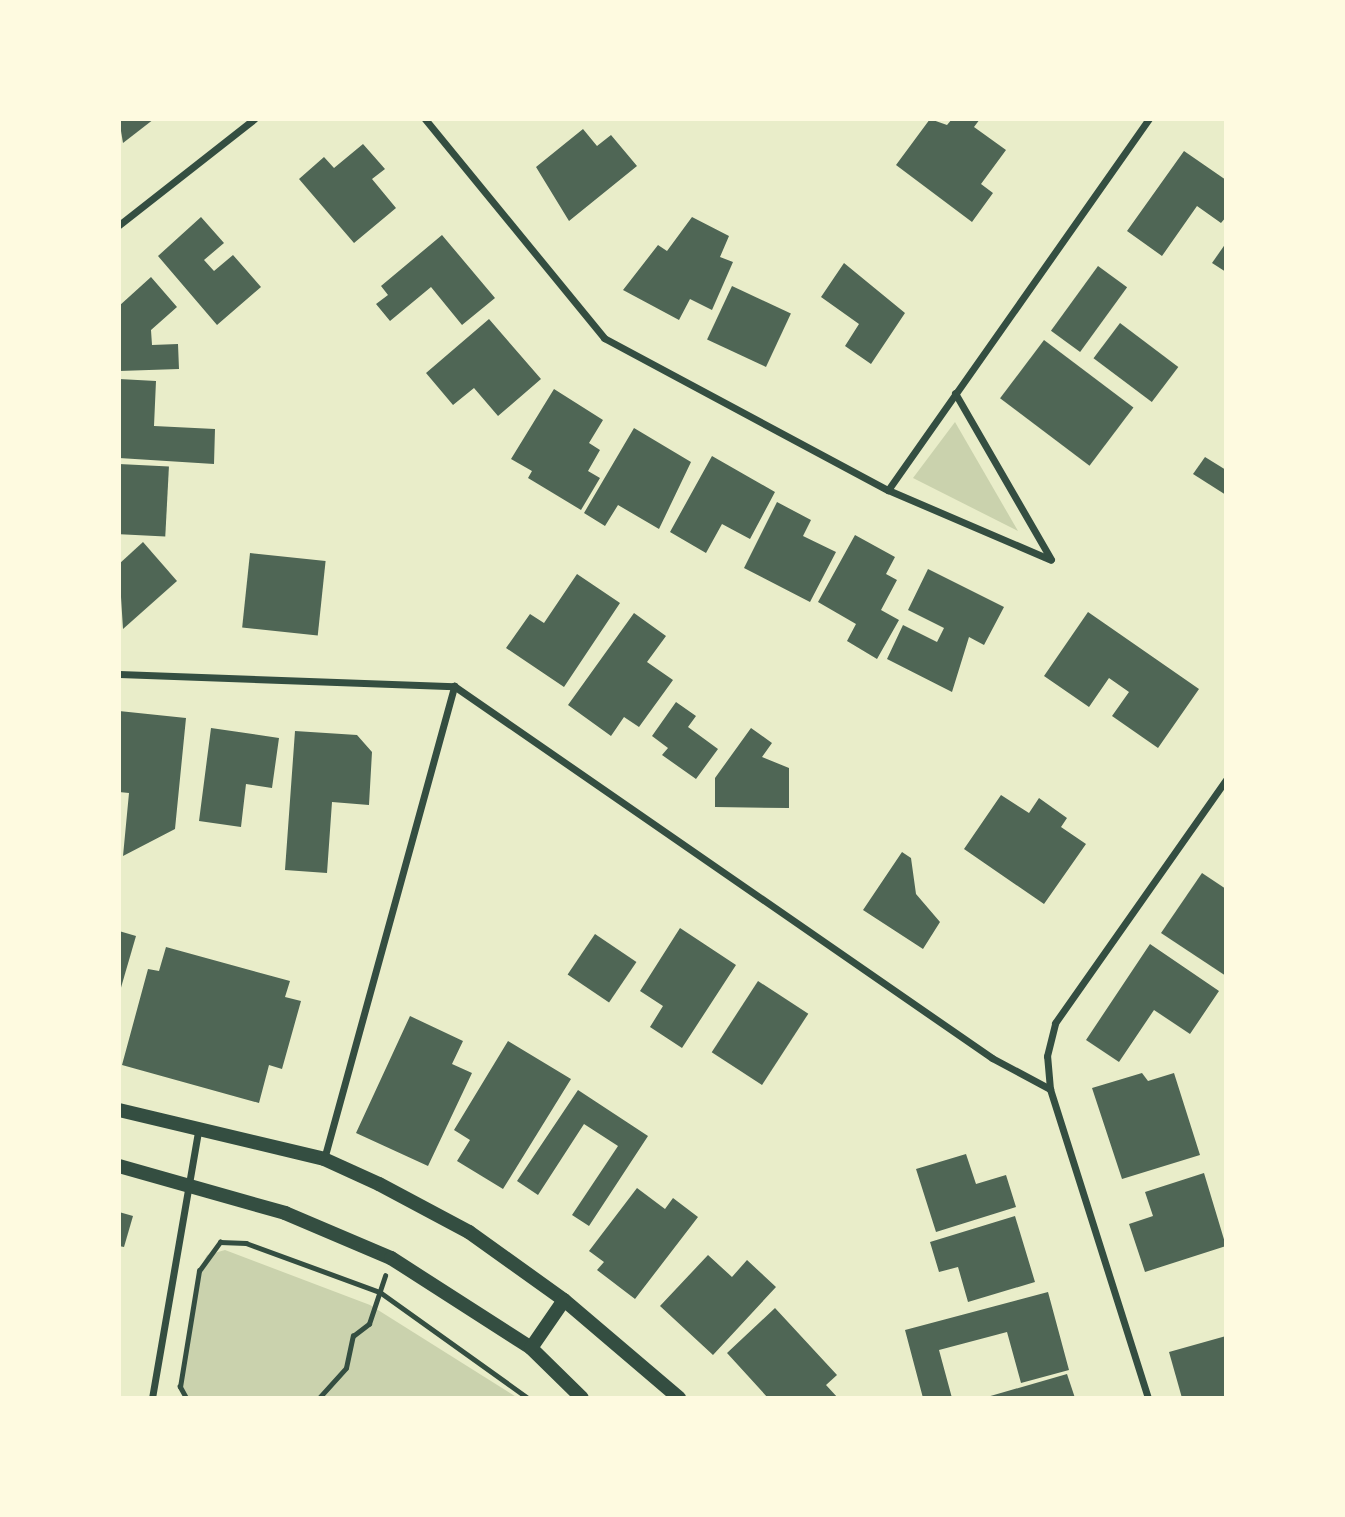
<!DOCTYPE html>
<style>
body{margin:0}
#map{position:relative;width:1345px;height:1517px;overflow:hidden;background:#e9edc9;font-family:"PT Sans Narrow",sans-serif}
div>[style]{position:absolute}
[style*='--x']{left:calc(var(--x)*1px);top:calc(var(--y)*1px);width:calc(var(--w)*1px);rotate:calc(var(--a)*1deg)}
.green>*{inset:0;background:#cad2ad}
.building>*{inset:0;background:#4f6655;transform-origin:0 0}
.path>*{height:4.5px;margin:-2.25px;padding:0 2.25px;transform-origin:2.25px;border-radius:2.25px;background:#344e41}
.minor>*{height:7px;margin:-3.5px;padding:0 3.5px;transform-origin:3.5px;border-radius:3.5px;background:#344e41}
.secondary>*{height:14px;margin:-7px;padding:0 7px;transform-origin:7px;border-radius:7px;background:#344e41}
span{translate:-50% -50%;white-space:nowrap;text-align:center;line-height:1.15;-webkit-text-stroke:5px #fefae0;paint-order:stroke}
.frame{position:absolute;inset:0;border:121px solid #fefae0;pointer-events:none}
</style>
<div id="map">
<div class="green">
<i style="clip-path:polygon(955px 422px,1018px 531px,913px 478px)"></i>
<i style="clip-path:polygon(225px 1250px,370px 1305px,518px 1398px,186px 1398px,180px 1387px,199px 1271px,207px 1255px)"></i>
</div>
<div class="building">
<i style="clip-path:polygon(119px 119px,154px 119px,123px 143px)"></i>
<i style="clip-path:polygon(930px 119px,947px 125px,952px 119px,980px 119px,974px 127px,1006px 150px,981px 184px,993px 193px,972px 222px,896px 165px)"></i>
<i style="clip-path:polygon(583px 129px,597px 146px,611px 135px,637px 166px,569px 221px,536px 167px)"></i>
<i style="clip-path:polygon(363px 144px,385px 169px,372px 179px,396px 208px,354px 243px,299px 179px,324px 157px,334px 168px)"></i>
<i style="clip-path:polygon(1184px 151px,1226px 180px,1226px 217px,1221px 223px,1197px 206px,1162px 256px,1127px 231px)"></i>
<i style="clip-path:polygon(201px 217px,224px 243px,204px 260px,214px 271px,233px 255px,261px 287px,217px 325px,158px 256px)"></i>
<i style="clip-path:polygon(692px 217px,729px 236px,720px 257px,733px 262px,712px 310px,690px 299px,679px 320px,623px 290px,658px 245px,667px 251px)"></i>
<i style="clip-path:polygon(442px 235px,495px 298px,462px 325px,431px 287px,390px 321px,376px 304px,388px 295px,381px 286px)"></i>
<i style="clip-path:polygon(1226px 243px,1226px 272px,1212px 263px)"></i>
<i style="clip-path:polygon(844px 263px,905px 313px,871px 364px,845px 346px,859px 324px,821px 297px)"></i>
<i style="left:1098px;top:266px;width:36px;height:80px;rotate:36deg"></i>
<i style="clip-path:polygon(151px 277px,177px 307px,151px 330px,152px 345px,178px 344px,179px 369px,119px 371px,119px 306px)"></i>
<i style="left:732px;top:286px;width:65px;height:59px;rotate:25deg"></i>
<i style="clip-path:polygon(489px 319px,541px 379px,498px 416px,474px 388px,453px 405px,426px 373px)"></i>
<i style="left:1120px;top:323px;width:73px;height:44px;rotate:37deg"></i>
<i style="left:1044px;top:340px;width:112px;height:73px;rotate:37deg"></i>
<i style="clip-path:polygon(119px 379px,156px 381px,154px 426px,215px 429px,214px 464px,119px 458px)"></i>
<i style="clip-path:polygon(554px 389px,603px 420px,589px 443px,600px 450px,588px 471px,600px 478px,581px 510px,528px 478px,532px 471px,511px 459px)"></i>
<i style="clip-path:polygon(634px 428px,691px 462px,659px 529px,618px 505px,605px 526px,584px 513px)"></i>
<i style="clip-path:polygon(712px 456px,775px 492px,750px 539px,722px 524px,706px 553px,670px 532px)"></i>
<i style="clip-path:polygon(1205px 457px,1226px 470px,1226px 495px,1193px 474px)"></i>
<i style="left:119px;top:464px;width:50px;height:70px;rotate:3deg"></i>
<i style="clip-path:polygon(777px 502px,811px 520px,803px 536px,836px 552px,810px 602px,744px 568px)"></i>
<i style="clip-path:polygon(855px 535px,895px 557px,886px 574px,897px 580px,881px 610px,899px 620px,877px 659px,847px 641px,856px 624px,818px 602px)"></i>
<i style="clip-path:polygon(143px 542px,177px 581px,123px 629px,119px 564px)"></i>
<i style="left:250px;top:553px;width:76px;height:75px;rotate:6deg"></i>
<i style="clip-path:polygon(928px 569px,1004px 607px,984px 645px,969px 637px,952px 692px,887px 659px,903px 625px,937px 642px,944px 628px,908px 610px)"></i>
<i style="clip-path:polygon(577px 574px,620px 603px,564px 687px,506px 648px,530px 614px,544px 623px)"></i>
<i style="clip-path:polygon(1088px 612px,1199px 689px,1158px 748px,1112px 716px,1129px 692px,1109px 678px,1089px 707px,1044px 676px)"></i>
<i style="clip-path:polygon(634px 613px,666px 636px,647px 662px,673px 680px,639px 727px,624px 717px,611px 736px,568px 705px)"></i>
<i style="clip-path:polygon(676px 702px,696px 716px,688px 727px,718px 749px,696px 779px,662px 755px,668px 748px,652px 736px)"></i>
<i style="clip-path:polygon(119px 711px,186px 718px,175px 829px,123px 856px,129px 793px,119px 792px)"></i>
<i style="clip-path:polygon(211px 728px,279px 738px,272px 788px,246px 784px,241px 827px,199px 821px)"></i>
<i style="clip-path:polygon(751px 728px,772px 743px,762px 757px,789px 768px,789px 808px,715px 807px,715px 778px)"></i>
<i style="clip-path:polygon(295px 731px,357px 735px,372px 752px,369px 805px,332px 802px,327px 873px,285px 870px)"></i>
<i style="clip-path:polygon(1001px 795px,1029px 813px,1039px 798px,1067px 818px,1061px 827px,1086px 844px,1044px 904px,964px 849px)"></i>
<i style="clip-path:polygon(902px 852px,911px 858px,916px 894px,940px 922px,923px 949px,863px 910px)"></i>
<i style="clip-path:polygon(1202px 873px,1226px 889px,1226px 976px,1161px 933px)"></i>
<i style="clip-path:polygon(680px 928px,736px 965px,682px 1048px,650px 1027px,663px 1006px,640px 991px)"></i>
<i style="clip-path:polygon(119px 931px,136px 936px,120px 991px,119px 991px)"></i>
<i style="left:595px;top:934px;width:50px;height:49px;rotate:34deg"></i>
<i style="clip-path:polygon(1150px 944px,1219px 991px,1190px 1034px,1154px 1010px,1119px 1062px,1086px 1040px)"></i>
<i style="clip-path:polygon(166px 947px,290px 981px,285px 997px,301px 1001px,282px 1069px,269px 1065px,259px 1103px,122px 1065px,148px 969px,159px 971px)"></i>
<i style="left:758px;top:981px;width:60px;height:85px;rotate:33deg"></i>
<i style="clip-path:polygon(410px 1016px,463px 1041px,452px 1064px,472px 1073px,428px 1166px,356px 1133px)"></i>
<i style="clip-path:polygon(508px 1041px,571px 1079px,503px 1189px,457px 1161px,470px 1140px,454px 1130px)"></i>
<i style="clip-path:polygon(1142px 1073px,1148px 1081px,1174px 1073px,1200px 1155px,1122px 1179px,1092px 1088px)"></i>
<i style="clip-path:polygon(578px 1090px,648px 1136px,589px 1226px,572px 1215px,618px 1146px,584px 1124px,538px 1195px,517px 1181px)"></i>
<i style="clip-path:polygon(966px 1154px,976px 1184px,1006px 1175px,1016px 1207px,936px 1232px,916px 1169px)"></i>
<i style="clip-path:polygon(1204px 1173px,1226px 1246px,1145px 1272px,1129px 1224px,1153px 1216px,1145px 1192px)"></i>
<i style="clip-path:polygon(637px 1188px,665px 1209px,673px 1198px,698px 1217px,635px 1299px,597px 1270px,604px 1262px,589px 1251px)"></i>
<i style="clip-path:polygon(119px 1212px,133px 1216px,124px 1247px,119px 1246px)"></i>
<i style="clip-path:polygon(1015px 1216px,1035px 1282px,968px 1302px,958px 1267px,939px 1272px,930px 1242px)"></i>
<i style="clip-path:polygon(708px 1255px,732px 1277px,747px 1260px,776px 1287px,713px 1355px,660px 1306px)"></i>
<i style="clip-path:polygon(1048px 1292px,1069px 1370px,1021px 1383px,1007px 1332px,939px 1350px,952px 1398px,923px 1398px,905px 1330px)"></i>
<i style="clip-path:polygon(775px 1308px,837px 1375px,826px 1385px,838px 1398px,768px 1398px,727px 1353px)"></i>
<i style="clip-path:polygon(1226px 1336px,1226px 1398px,1182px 1398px,1169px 1352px)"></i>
<i style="clip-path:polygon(1067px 1374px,1075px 1398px,987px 1398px,987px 1397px)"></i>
</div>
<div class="path">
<i style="--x:186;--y:1398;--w:13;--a:-119"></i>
<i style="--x:180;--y:1387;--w:118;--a:-80.7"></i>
<i style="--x:199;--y:1271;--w:36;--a:-54"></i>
<i style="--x:220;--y:1242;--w:26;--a:2"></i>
<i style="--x:246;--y:1243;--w:143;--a:20.1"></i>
<i style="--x:380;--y:1292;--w:182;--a:35.6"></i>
<i style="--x:319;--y:1398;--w:40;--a:-48"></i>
<i style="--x:346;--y:1368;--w:33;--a:-78"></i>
<i style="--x:353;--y:1336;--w:20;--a:-37"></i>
<i style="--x:369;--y:1324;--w:51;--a:-71.6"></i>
</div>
<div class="minor">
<i style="--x:425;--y:119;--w:283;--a:50.7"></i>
<i style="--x:604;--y:338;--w:322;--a:28.2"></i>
<i style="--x:888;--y:490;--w:177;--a:23.2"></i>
<i style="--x:119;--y:225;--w:172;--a:-38.1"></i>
<i style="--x:955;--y:393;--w:192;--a:60"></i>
<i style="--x:888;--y:490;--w:454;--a:-54.9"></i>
<i style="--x:119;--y:674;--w:335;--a:2.1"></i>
<i style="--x:454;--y:686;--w:654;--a:34.66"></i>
<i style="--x:992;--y:1058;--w:66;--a:28.1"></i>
<i style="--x:324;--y:1159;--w:491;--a:-74.6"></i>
<i style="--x:152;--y:1398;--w:275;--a:-80.2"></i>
<i style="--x:1148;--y:1398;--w:324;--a:-107.6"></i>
<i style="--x:1050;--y:1089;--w:33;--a:-95"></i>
<i style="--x:1047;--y:1056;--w:34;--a:-76"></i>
<i style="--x:1055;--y:1023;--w:297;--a:-54.9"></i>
</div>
<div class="secondary">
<i style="--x:119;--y:1110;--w:211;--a:13.4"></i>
<i style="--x:324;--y:1159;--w:60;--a:24.4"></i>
<i style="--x:379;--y:1184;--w:102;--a:28.1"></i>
<i style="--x:469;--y:1232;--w:117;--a:35.6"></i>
<i style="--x:564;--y:1300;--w:151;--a:40.4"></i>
<i style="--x:119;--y:1166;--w:173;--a:15.8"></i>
<i style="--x:285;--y:1213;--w:115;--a:23"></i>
<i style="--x:391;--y:1258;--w:166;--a:32.7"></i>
<i style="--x:531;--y:1348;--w:71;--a:44.4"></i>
<i style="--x:531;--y:1348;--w:58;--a:-55.5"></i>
</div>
<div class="frame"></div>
</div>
